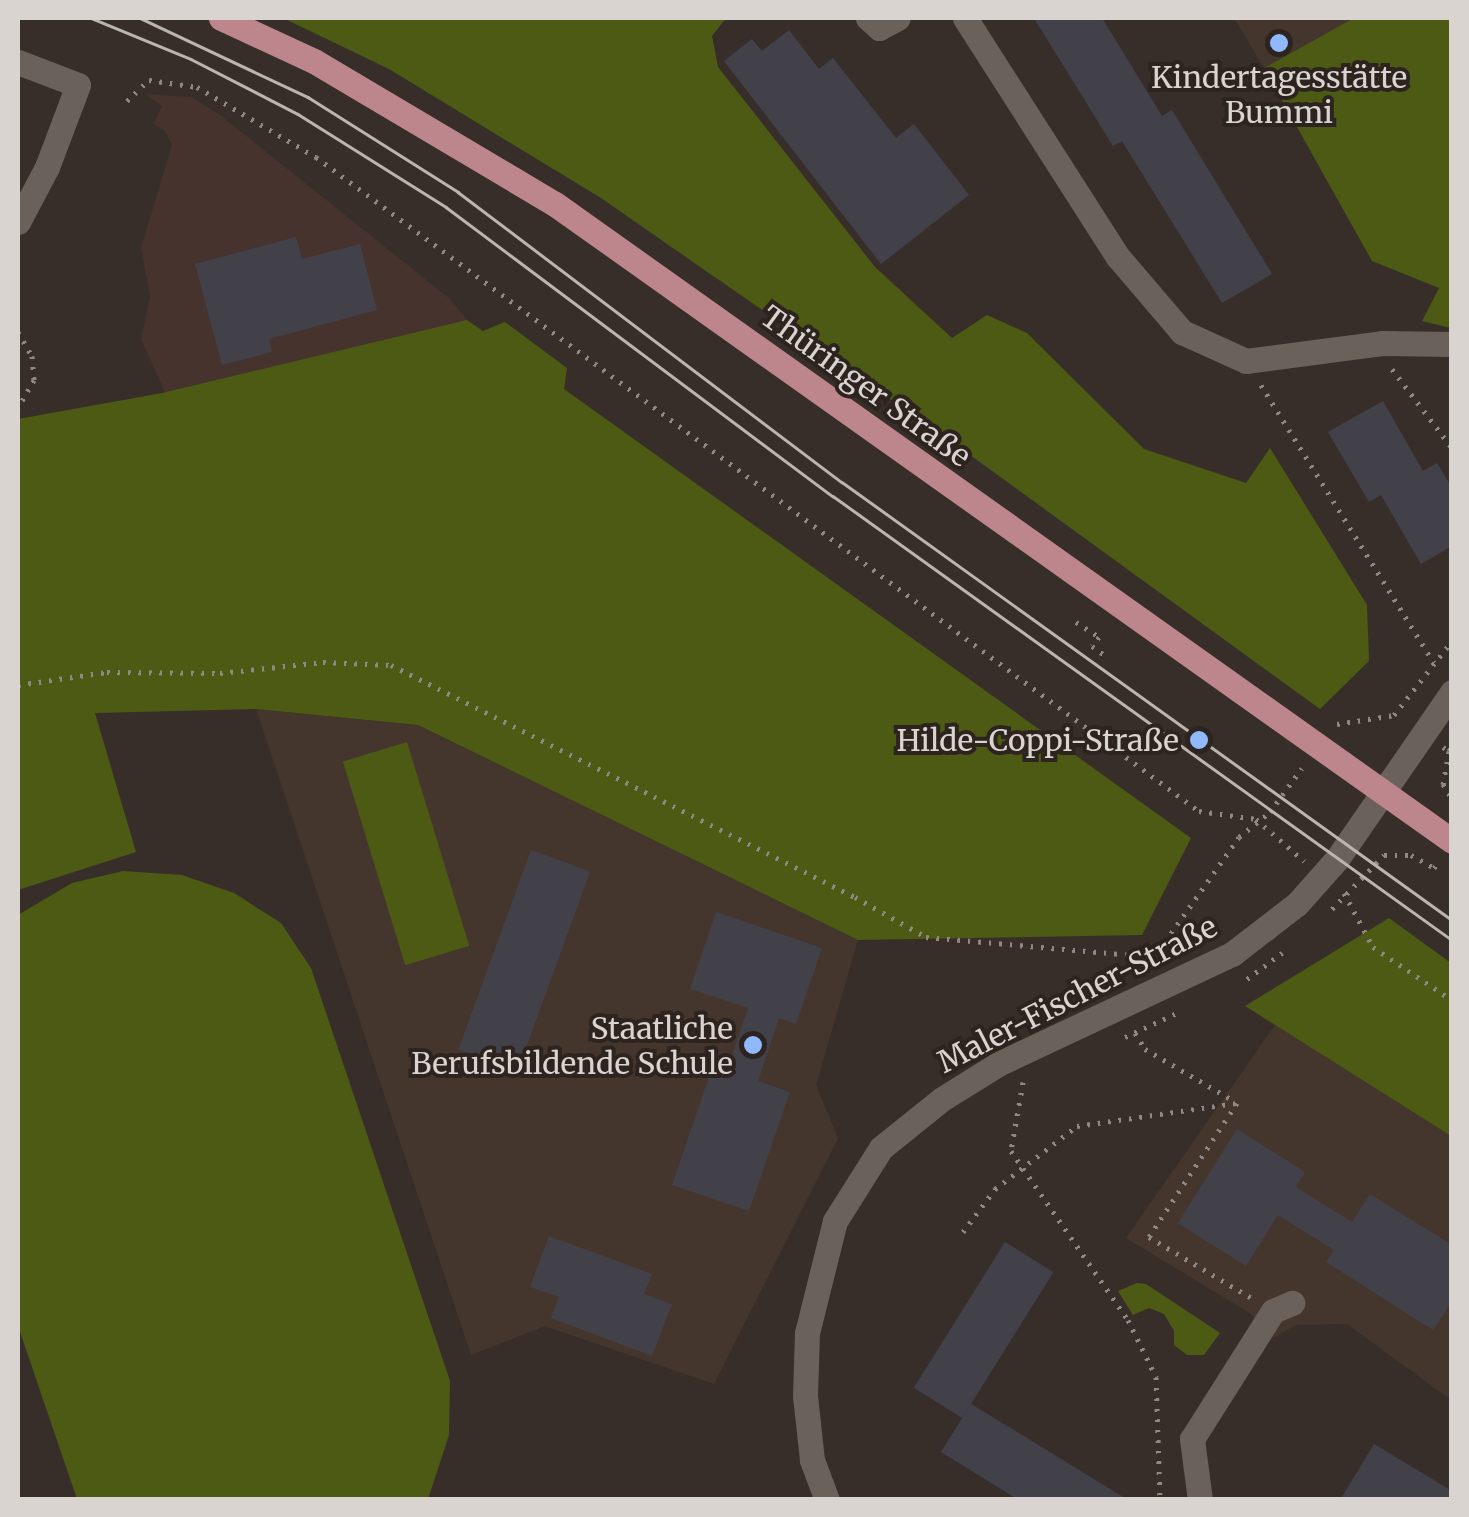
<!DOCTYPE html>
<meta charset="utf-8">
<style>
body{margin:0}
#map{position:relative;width:1469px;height:1517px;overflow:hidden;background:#372e29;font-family:Merriweather,serif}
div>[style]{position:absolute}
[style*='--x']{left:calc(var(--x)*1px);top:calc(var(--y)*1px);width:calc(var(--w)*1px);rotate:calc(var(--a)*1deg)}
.built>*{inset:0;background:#44362d}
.industrial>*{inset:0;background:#46332d}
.green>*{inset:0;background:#4c5a14;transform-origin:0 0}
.building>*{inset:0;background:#42414a;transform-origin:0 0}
.path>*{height:5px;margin-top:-2.5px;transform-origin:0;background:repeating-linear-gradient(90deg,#908884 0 2.5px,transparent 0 10.5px)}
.minor>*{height:25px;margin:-12.5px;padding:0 12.5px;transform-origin:12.5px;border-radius:12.5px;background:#6b615b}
.major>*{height:25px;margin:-12.5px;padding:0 12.5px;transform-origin:12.5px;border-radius:12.5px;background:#bd868d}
.tram>*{height:2.5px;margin:-1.25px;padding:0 1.25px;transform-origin:1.25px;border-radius:1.25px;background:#bbb5b1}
.dots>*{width:28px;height:28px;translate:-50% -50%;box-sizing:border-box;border:5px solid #2d241f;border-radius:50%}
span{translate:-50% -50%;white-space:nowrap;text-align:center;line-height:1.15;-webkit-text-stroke:8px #2d241f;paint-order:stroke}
.poi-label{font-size:30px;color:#dad4d1}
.right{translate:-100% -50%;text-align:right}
.street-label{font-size:30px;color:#dad4d1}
.frame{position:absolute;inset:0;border:20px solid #dad4d1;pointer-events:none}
</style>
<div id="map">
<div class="built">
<i style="clip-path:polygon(1234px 18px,1354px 18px,1264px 68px)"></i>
<i style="clip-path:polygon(256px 709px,417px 725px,858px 940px,816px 1085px,838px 1138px,714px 1384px,545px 1326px,471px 1355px)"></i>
<i style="clip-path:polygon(1275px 1025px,1451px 1136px,1451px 1400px,1347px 1324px,1296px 1325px,1271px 1339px,1251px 1314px,1126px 1238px)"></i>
</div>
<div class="industrial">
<i style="clip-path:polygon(145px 94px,191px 97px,220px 115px,450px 299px,467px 320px,468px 344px,184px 434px,141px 339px,150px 296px,141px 248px,172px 145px,164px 130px,153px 124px,162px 106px)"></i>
</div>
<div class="green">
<i style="clip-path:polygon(283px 18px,726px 18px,712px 36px,718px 67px,875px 267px,952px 338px,987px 315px,1027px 333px,1144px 449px,1246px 483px,1270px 448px,1367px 605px,1369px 661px,1320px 709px,959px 447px,601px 198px,389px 69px)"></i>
<i style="clip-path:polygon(1354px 18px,1451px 18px,1451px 328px,1422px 321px,1439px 288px,1372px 261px,1264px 68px)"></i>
<i style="clip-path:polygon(467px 320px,483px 331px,505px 322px,567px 368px,564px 389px,1191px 838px,1142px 935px,858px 940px,418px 725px,256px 709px,95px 713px,136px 852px,18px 890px,18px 419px,162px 393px)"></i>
<i style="left:407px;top:742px;width:213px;height:67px;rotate:73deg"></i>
<i style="clip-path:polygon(123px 871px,182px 875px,234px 893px,281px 923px,311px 968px,450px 1381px,449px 1435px,428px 1499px,77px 1499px,18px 1326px,18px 915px,72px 883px)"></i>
<i style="clip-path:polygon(1389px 918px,1451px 963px,1451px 1136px,1245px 1006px)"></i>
<i style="clip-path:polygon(1137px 1283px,1146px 1284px,1220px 1333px,1204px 1355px,1187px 1355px,1174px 1345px,1174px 1331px,1164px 1314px,1149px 1308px,1133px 1315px,1118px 1291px)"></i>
</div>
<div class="building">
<i style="clip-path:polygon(1034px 18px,1102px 18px,1162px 116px,1172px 110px,1272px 274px,1222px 303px,1122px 141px,1113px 146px)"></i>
<i style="clip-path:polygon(789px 30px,819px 69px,833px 58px,896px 138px,914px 124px,969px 195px,881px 264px,724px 61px,752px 39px,762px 51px)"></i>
<i style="clip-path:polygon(296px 237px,302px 259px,360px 244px,377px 310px,269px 339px,272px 352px,222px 365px,195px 264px)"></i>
<i style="clip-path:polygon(1383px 401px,1423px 471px,1437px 463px,1452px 488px,1452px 546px,1421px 564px,1381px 495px,1369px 502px,1328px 432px)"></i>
<i style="left:531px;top:850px;width:63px;height:212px;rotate:20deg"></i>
<i style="clip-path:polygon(716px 912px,822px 948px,796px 1024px,779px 1018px,758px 1081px,790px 1092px,749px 1211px,672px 1185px,713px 1065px,727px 1070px,748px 1008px,690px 989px)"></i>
<i style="clip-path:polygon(1237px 1129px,1305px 1172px,1296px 1187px,1352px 1222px,1370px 1194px,1452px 1245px,1452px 1301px,1433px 1330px,1326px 1262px,1334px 1250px,1278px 1215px,1246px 1266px,1178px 1223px)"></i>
<i style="clip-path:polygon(549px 1236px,652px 1274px,644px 1294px,672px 1304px,652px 1356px,551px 1318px,559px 1297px,530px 1287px)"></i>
<i style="left:1005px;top:1242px;width:57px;height:172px;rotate:32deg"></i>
<i style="clip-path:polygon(971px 1404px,1027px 1438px,1128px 1500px,1019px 1500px,941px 1452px)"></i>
<i style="clip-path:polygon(1374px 1444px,1452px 1491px,1452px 1500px,1340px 1500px)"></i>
</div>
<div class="path">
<i style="--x:127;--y:101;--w:30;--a:-44"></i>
<i style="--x:149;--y:80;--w:49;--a:8.3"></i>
<i style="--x:197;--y:87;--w:138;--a:30.5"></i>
<i style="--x:316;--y:157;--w:1099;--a:36.53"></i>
<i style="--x:1199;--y:811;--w:58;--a:8"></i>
<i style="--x:1256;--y:819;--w:64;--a:41.2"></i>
<i style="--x:18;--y:332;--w:28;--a:60"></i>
<i style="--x:32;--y:356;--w:24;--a:85"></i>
<i style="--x:34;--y:380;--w:32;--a:120"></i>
<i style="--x:1392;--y:369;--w:99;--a:52.8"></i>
<i style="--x:1261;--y:385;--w:327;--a:58.1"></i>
<i style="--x:1076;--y:622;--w:27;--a:33"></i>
<i style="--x:1099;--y:637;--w:11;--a:128"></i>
<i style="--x:1092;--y:646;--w:17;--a:36"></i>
<i style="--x:18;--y:685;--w:90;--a:-8.3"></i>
<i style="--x:107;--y:672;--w:113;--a:0.5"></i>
<i style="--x:220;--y:673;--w:104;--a:-6.1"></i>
<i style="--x:323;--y:662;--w:68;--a:2.5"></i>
<i style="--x:391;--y:665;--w:519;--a:26.57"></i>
<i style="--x:855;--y:897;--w:81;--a:29.4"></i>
<i style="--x:926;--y:937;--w:228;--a:5"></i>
<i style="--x:1337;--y:724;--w:58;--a:-9"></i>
<i style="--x:1394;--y:715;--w:94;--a:-51.9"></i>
<i style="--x:1443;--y:747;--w:7;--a:34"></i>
<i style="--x:1449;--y:751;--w:6;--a:-59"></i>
<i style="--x:1449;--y:751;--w:34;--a:100"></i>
<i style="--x:1443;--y:784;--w:17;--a:59"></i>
<i style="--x:1344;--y:893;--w:61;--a:61.8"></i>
<i style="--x:1373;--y:947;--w:95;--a:33.9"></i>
<i style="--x:1332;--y:909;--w:75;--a:-46.1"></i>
<i style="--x:1384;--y:855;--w:27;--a:0"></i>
<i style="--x:1411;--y:855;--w:26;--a:29"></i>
<i style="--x:1434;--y:868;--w:5;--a:-53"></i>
<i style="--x:1153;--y:959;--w:149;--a:-54.8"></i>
<i style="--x:1239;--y:837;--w:40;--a:-39"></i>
<i style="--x:1270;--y:812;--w:54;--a:-54"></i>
<i style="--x:1247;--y:979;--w:44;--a:-36.6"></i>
<i style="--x:1135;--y:1033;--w:19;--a:58"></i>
<i style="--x:1145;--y:1049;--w:103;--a:30.3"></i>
<i style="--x:1125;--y:1037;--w:60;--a:-24.8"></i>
<i style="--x:1023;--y:1082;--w:70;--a:99.9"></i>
<i style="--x:1011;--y:1151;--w:206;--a:55.3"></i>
<i style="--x:1128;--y:1320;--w:64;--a:63.8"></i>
<i style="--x:1156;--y:1377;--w:123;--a:88.1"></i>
<i style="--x:1237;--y:1103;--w:160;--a:123.3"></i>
<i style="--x:1149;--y:1237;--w:121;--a:30.8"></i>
<i style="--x:963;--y:1232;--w:54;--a:-53.3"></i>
<i style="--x:995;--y:1189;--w:103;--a:-37.5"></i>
<i style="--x:1077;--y:1126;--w:162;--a:-8.2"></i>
</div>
<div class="minor">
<i style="--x:868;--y:18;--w:15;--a:42"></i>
<i style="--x:879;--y:28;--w:21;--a:-28"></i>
<i style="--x:965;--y:18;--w:284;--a:57.4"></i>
<i style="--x:1118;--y:257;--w:99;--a:49.5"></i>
<i style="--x:1182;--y:332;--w:70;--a:24.4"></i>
<i style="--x:1246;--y:361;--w:137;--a:-7.5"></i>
<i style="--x:1382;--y:343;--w:70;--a:0.8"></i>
<i style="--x:18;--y:62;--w:64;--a:21"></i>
<i style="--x:78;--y:85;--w:88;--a:110.7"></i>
<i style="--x:47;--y:167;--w:62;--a:117.8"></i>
<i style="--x:827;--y:1500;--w:43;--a:-110.6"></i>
<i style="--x:812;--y:1460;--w:64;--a:-96.2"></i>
<i style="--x:805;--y:1396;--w:63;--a:-88.2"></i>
<i style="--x:807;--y:1333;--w:115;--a:-76"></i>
<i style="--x:835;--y:1221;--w:86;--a:-57.8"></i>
<i style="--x:881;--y:1148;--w:78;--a:-38.8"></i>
<i style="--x:942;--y:1099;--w:66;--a:-32"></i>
<i style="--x:998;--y:1064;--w:259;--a:-25.2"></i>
<i style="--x:1232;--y:954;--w:82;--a:-37.6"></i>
<i style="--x:1297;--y:904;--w:60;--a:-48.4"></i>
<i style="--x:1337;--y:859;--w:203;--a:-55.4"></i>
<i style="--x:1200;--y:1500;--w:62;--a:-97.5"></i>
<i style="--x:1192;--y:1439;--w:151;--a:-57.7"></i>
<i style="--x:1273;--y:1311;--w:21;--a:-23"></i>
</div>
<div class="major">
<i style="--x:221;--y:18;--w:102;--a:24.8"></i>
<i style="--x:314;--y:61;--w:280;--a:30.7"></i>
<i style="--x:555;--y:204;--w:1100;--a:35.38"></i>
</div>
<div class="tram">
<i style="--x:91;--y:18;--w:108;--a:22.3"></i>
<i style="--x:191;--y:59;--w:120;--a:27.2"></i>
<i style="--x:298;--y:114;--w:175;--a:32.1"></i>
<i style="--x:446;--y:207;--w:483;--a:36.8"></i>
<i style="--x:833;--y:496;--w:762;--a:35.65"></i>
<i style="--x:140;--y:18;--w:186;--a:25.2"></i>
<i style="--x:308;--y:97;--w:178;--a:32.3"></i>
<i style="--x:458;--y:192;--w:481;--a:37.1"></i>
<i style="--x:842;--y:482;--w:751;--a:35.68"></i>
</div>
<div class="dots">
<i style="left:1279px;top:43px;background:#90b8fd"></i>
<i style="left:1199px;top:740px;background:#90b8fd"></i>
<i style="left:753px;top:1045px;background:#90b8fd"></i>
</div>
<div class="poi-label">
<span style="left:1279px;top:94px">Kindertagesstätte<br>Bummi</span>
<span class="right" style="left:1179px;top:740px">Hilde-Coppi-Straße</span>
<span class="right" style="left:733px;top:1045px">Staatliche<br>Berufsbildende Schule</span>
</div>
<div class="street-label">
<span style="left:866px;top:386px;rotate:36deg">Thüringer Straße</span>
<span style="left:1077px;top:994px;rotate:-27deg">Maler-Fischer-Straße</span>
</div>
<div class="frame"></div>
</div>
